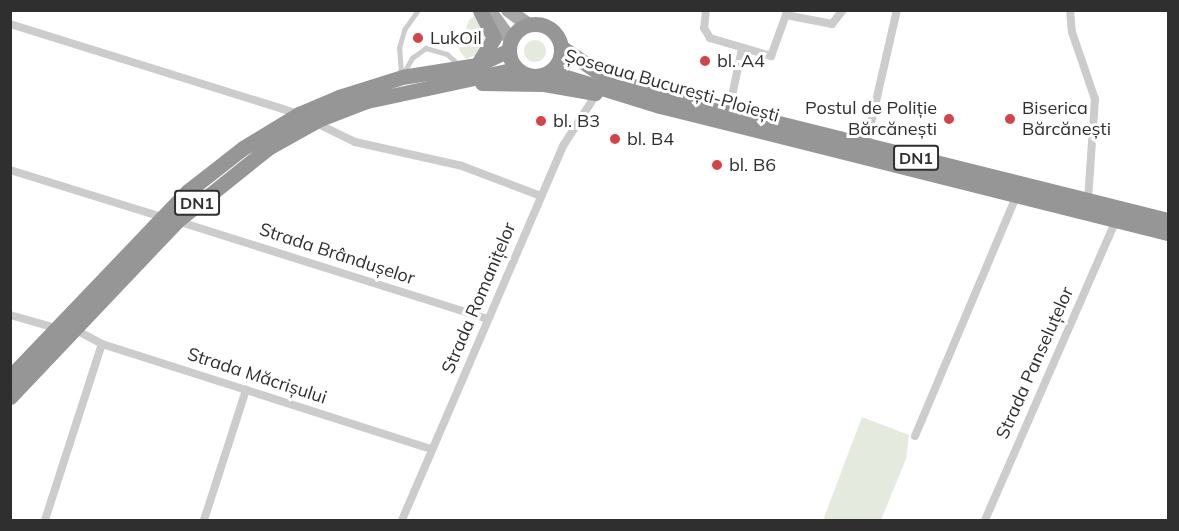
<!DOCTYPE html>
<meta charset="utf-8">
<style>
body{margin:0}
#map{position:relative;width:1179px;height:531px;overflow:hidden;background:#fff;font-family:Mulish,sans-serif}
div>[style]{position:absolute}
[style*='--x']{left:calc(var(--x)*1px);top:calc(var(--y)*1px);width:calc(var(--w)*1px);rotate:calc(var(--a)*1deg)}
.green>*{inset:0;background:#e4ebde}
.round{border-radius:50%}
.lane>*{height:4.5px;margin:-2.25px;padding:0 2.25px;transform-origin:2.25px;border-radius:2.25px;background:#ccc}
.street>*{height:8px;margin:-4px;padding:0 4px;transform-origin:4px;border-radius:4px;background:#ccc}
.primary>*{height:14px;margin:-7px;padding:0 7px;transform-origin:7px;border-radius:7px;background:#a7a7a7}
.highway>*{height:15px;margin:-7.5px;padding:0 7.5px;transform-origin:7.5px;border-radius:7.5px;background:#969696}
.highway>.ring{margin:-7.5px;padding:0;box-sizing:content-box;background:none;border:15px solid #969696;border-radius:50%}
.dots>*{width:16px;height:16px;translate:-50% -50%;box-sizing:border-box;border:3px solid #fff;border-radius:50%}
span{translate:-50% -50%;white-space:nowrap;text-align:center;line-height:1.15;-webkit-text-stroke:6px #fff;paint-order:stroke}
.shield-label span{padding:2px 4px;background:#fff;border:2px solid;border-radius:4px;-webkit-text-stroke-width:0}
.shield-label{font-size:16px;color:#2f2f2f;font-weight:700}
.poi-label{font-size:18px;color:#2f2f2f}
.left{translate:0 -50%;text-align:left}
.right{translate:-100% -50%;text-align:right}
.street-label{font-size:18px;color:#2f2f2f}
.frame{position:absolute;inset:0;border:12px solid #2f2f2f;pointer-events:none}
</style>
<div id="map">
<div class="green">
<i style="clip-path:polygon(474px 16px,480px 18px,487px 36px,476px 55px,466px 59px,459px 50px,469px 20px)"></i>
<i class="round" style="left:524px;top:40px;width:22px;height:22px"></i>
<i style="clip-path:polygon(862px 417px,909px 435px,906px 459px,881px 520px,823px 520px)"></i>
</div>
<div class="lane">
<i style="--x:447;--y:10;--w:12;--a:0"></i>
<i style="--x:404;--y:72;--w:16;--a:-60"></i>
<i style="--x:412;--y:58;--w:17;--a:-36"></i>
<i style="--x:426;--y:48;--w:22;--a:16"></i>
<i style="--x:447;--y:54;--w:13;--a:42"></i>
<i style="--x:401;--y:74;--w:26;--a:-94"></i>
<i style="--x:399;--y:48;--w:19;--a:-74"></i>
<i style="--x:404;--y:30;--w:24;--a:-55"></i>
</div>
<div class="street">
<i style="--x:706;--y:10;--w:18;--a:96"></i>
<i style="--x:704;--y:28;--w:12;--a:59"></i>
<i style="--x:710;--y:38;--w:64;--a:16.4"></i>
<i style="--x:771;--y:56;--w:44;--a:-69.9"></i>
<i style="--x:786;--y:15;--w:47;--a:11.1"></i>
<i style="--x:832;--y:24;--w:18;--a:-52"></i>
<i style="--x:1070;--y:10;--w:22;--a:85"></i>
<i style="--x:1072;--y:32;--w:71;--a:71.1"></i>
<i style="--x:1095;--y:99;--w:101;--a:94"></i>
<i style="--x:10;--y:24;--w:303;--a:17.3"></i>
<i style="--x:729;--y:110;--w:62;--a:-78"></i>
<i style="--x:314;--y:122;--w:46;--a:26"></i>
<i style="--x:355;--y:142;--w:110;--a:12.6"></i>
<i style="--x:462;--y:166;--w:85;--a:20.8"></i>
<i style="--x:866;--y:145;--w:139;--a:-77.1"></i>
<i style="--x:10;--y:170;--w:159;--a:17.2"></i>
<i style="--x:177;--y:221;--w:325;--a:17.5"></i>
<i style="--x:10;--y:315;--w:48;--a:15.8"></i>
<i style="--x:74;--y:329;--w:32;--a:28"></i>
<i style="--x:102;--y:344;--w:346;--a:17.7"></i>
<i style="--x:915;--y:436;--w:262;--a:-67.1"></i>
<i style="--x:45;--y:520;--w:185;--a:-72.1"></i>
<i style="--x:204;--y:520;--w:137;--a:-72.1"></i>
<i style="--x:402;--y:520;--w:407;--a:-66.7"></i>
<i style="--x:563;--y:146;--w:63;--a:-57.3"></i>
<i style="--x:985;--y:520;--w:327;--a:-66.4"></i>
</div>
<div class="primary">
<i style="--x:489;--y:10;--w:37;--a:54"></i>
<i style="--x:508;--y:10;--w:26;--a:36"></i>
</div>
<div class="highway">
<i class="ring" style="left:509px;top:24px;width:37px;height:37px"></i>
<i style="--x:561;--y:47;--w:41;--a:34.1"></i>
<i style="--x:595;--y:70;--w:47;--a:22.7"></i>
<i style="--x:638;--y:88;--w:546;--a:13.99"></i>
<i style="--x:479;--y:62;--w:28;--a:-58"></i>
<i style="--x:494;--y:38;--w:31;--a:-117"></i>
<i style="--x:550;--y:72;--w:115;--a:17.2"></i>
<i style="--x:660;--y:106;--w:524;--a:14.04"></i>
<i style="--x:482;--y:83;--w:62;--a:0.9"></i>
<i style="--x:544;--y:84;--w:52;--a:10"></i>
<i style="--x:10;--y:377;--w:257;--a:-46.3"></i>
<i style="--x:188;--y:191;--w:70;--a:-38"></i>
<i style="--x:243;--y:148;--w:66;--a:-31.3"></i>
<i style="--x:299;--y:114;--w:43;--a:-23"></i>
<i style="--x:339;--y:97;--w:66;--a:-17.6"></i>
<i style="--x:402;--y:77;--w:76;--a:-9.1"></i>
<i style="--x:477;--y:65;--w:35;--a:-25"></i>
<i style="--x:10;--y:397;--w:243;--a:-46.5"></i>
<i style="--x:177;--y:221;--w:117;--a:-38.7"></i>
<i style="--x:268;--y:148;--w:60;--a:-29.1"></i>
<i style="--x:320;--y:119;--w:50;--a:-21"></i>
<i style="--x:367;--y:101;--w:152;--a:-12.1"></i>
</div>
<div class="dots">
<i style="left:418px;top:38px;background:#d44347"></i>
<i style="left:705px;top:61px;background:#d44347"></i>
<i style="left:949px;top:119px;background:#d44347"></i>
<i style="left:1010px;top:119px;background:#d44347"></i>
<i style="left:541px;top:121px;background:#d44347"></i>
<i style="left:615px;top:139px;background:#d44347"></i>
<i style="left:717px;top:165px;background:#d44347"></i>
</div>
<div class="shield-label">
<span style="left:916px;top:158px">DN1</span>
<span style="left:197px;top:203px">DN1</span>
</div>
<div class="poi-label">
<span class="left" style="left:430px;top:38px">LukOil</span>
<span class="left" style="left:717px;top:61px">bl. A4</span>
<span class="right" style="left:937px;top:119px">Postul de Poliție<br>Bărcănești</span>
<span class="left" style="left:1022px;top:119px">Biserica<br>Bărcănești</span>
<span class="left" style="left:553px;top:121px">bl. B3</span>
<span class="left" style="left:627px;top:139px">bl. B4</span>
<span class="left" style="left:729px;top:165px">bl. B6</span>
</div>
<div class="street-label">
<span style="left:672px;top:86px;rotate:16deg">Șoseaua București-Ploiești</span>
<span style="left:337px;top:254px;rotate:18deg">Strada Brândușelor</span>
<span style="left:479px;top:298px;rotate:-67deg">Strada Romanițelor</span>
<span style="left:1035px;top:363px;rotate:-66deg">Strada Panseluțelor</span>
<span style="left:257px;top:376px;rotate:18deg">Strada Măcrișului</span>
</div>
<div class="frame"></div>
</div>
